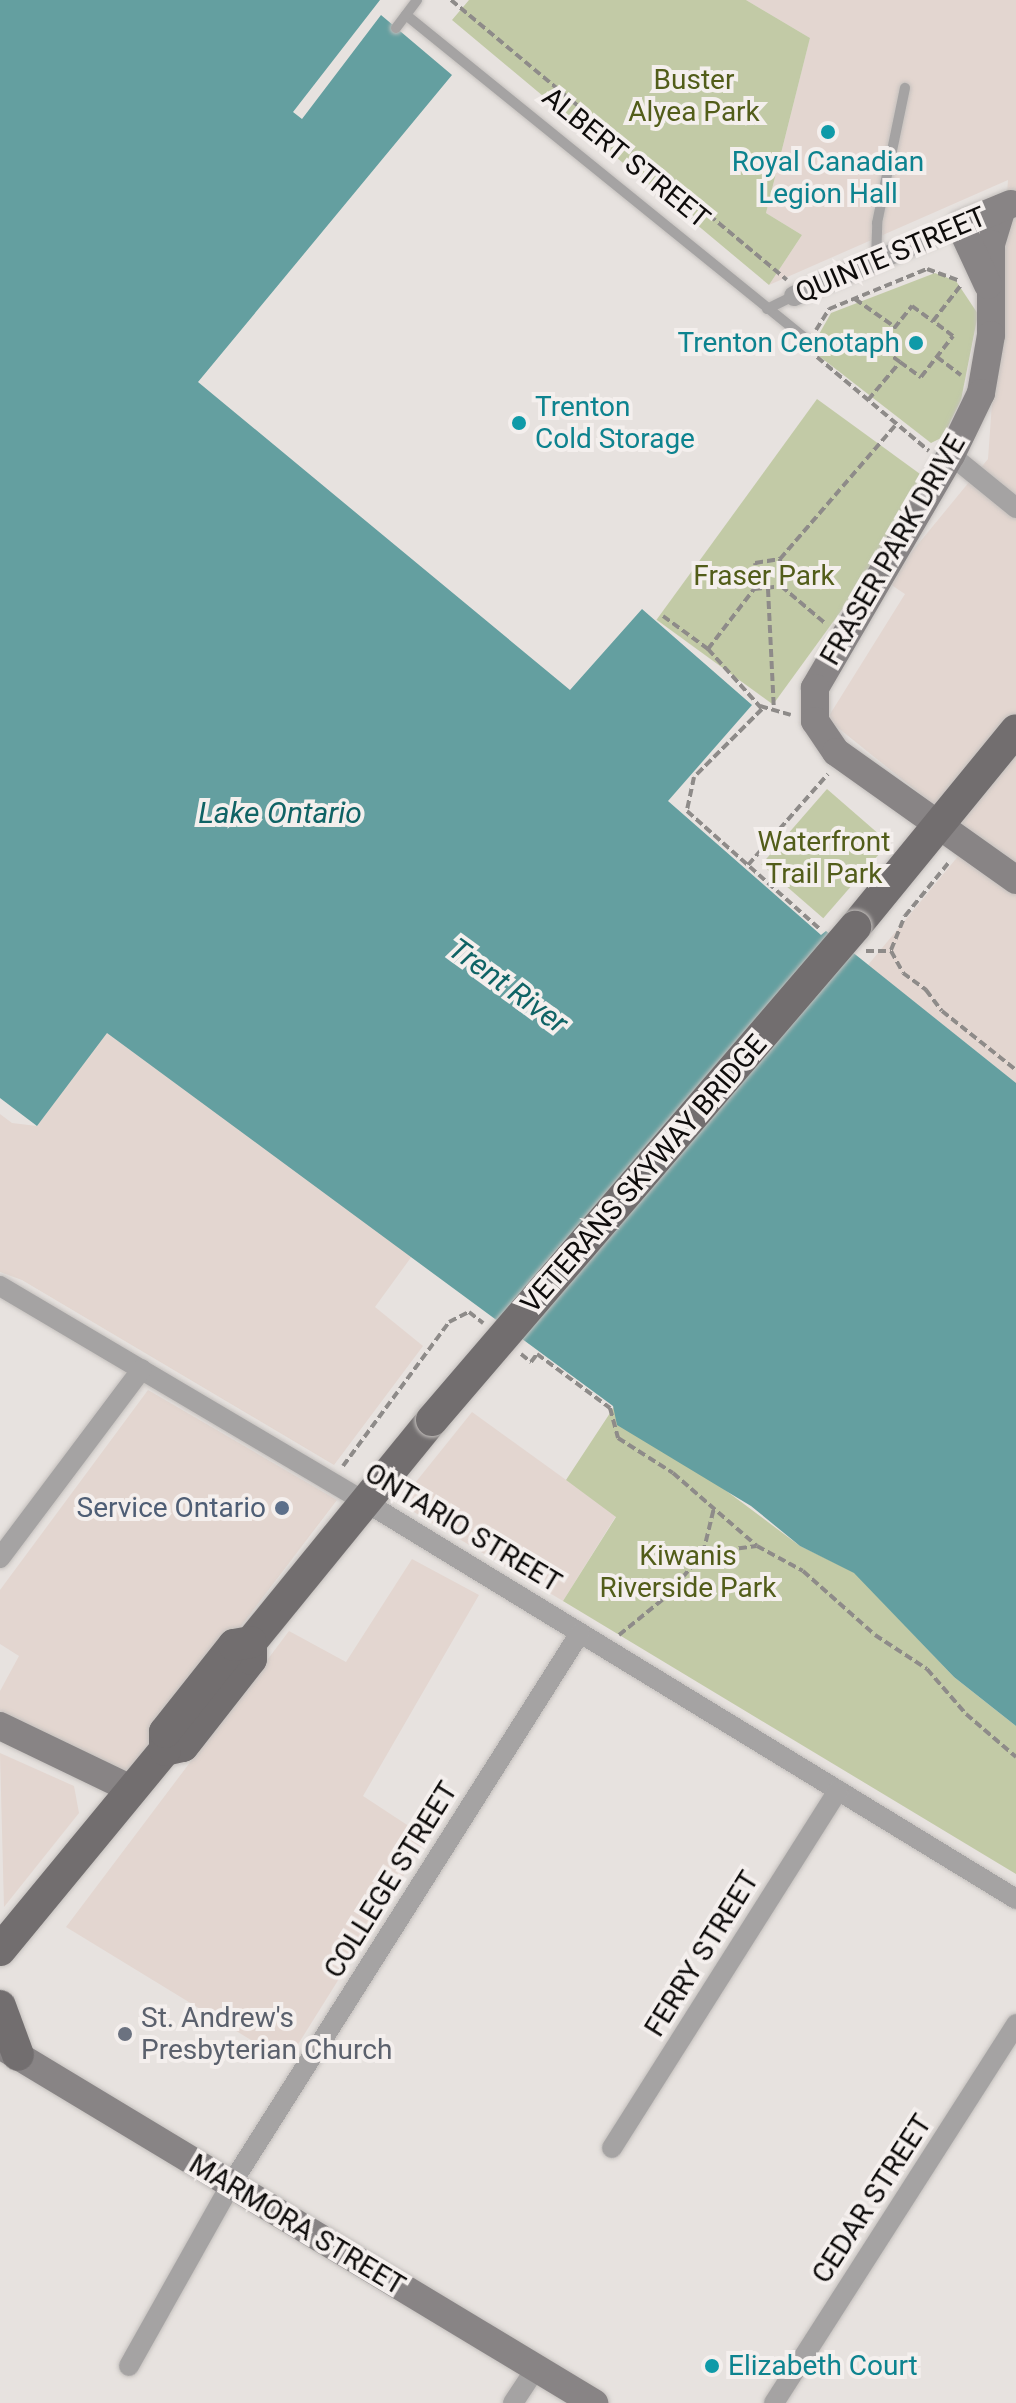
<!DOCTYPE html>
<style>
body{margin:0}
#map{position:relative;width:1016px;height:2403px;overflow:hidden;background:#e7e2df;font-family:Roboto,sans-serif}
div>[style]{position:absolute}
[style*='--x']{left:calc(var(--x)*1px);top:calc(var(--y)*1px);width:calc(var(--w)*1px);rotate:calc(var(--a)*1deg)}
.built>*{inset:0;background:#e3d6d0}
.green>*{inset:0;background:#c2caa6;transform-origin:0 0}
.water>*{inset:0;background:#649fa0}
.path>*{height:4px;margin-top:-2px;transform-origin:0;background:repeating-linear-gradient(90deg,#8e8b89 0 8px,transparent 0 12px)}
.roads{filter:drop-shadow(0 0 2px #c4c0bd) drop-shadow(0 0 2px #c4c0bd)}
.lane>*{height:10px;margin:-5px;padding:0 5px;transform-origin:5px;border-radius:5px;background:#a5a3a3}
.street>*{height:20px;margin:-10px;padding:0 10px;transform-origin:10px;border-radius:10px;background:#a5a3a3}
.secondary>*{height:28px;margin:-14px;padding:0 14px;transform-origin:14px;border-radius:14px;background:#888485}
.primary>*{height:32px;margin:-16px;padding:0 16px;transform-origin:16px;border-radius:16px;background:#726e6f}
.bridges{filter:drop-shadow(0 0 2px #c4c0bd) drop-shadow(0 0 2px #c4c0bd)}
.primary-bridge>*{height:32px;margin:-16px;padding:0 16px;transform-origin:16px;border-radius:16px;background:#726e6f}
.dots>*{width:22px;height:22px;translate:-50% -50%;box-sizing:border-box;border:4px solid #f4efed;border-radius:50%}
span{translate:-50% -50%;white-space:nowrap;text-align:center;line-height:1.15;-webkit-text-stroke:8px #f4efed;paint-order:stroke}
.park-label{font-size:28px;color:#525d1a}
.street-label{font-size:28px;color:#0e0c0b}
.culture-label{font-size:28px;color:#0d838f}
.right{translate:-100% -50%;text-align:right}
.left{translate:0 -50%;text-align:left}
.service-label{font-size:28px;color:#4e5e75}
.worship-label{font-size:28px;color:#5b616d}
.water-label{font-size:30px;color:#0f6365;font-style:italic}
</style>
<div id="map">
<div class="built">
<i style="clip-path:polygon(746px 0,1016px 0,1016px 1083px,868px 965px,974px 837px,827px 719px,905px 594px,887px 582px,988px 459px,1008px 180px,769px 285px,802px 235px,766px 213px,810px 38px)"></i>
<i style="clip-path:polygon(106px 1032px,412px 1256px,375px 1307px,423px 1346px,334px 1465px,22px 1280px,0 1272px,0 1114px,12px 1123px,37px 1126px)"></i>
<i style="clip-path:polygon(148px 1390px,337px 1500px,129px 1773px,0 1711px,0 1691px,19px 1656px,0 1644px,0 1590px)"></i>
<i style="clip-path:polygon(472px 1412px,616px 1516px,563px 1601px,399px 1503px)"></i>
<i style="clip-path:polygon(412px 1559px,479px 1595px,363px 1796px,427px 1838px,287px 2062px,66px 1927px,289px 1631px,346px 1662px)"></i>
<i style="clip-path:polygon(0 1753px,74px 1786px,79px 1813px,4px 1907px)"></i>
</div>
<div class="green">
<i style="clip-path:polygon(469px 0,746px 0,810px 38px,766px 213px,802px 235px,769px 285px,452px 20px)"></i>
<i style="clip-path:polygon(935px 273px,956px 281px,978px 314px,961px 400px,943px 437px,931px 443px,819px 356px,818px 336px,831px 313px)"></i>
<i style="left:817px;top:399px;width:144px;height:273px;rotate:36deg"></i>
<i style="left:827px;top:789px;width:82px;height:100px;rotate:41deg"></i>
<i style="clip-path:polygon(614px 1407px,800px 1546px,854px 1572px,954px 1677px,1016px 1726px,1016px 1874px,563px 1601px,616px 1517px,566px 1480px)"></i>
</div>
<div class="water">
<i style="clip-path:polygon(0 0,380px 0,293px 112px,302px 119px,381px 15px,452px 75px,198px 382px,570px 690px,642px 609px,752px 705px,668px 801px,821px 935px,826px 931px,1016px 1083px,1016px 1726px,954px 1677px,854px 1573px,800px 1546px,751px 1506px,617px 1425px,613px 1406px,107px 1033px,37px 1126px,0 1098px)"></i>
</div>
<div class="path">
<i style="--x:451;--y:0;--w:437;--a:39.8"></i>
<i style="--x:855;--y:299;--w:49;--a:35"></i>
<i style="--x:816;--y:330;--w:25;--a:-58"></i>
<i style="--x:829;--y:309;--w:106;--a:-22.2"></i>
<i style="--x:927;--y:269;--w:35;--a:20"></i>
<i style="--x:817;--y:357;--w:146;--a:40"></i>
<i style="--x:937;--y:357;--w:30;--a:37"></i>
<i style="--x:900;--y:362;--w:26;--a:36"></i>
<i style="--x:921;--y:377;--w:52;--a:-52"></i>
<i style="--x:953;--y:336;--w:25;--a:-143"></i>
<i style="--x:868;--y:400;--w:50;--a:-49.9"></i>
<i style="--x:900;--y:362;--w:26;--a:-144"></i>
<i style="--x:879;--y:347;--w:53;--a:-51.2"></i>
<i style="--x:912;--y:306;--w:26;--a:36"></i>
<i style="--x:933;--y:321;--w:46;--a:-52.1"></i>
<i style="--x:781;--y:586;--w:57;--a:40.1"></i>
<i style="--x:757;--y:589;--w:26;--a:-94"></i>
<i style="--x:755;--y:563;--w:25;--a:-9"></i>
<i style="--x:768;--y:589;--w:121;--a:87.2"></i>
<i style="--x:663;--y:616;--w:56;--a:36.3"></i>
<i style="--x:708;--y:649;--w:81;--a:48"></i>
<i style="--x:762;--y:709;--w:96;--a:135"></i>
<i style="--x:694;--y:777;--w:35;--a:102"></i>
<i style="--x:687;--y:811;--w:178;--a:41.6"></i>
<i style="--x:708;--y:649;--w:76;--a:-52.5"></i>
<i style="--x:754;--y:589;--w:27;--a:-6"></i>
<i style="--x:781;--y:586;--w:27;--a:-92"></i>
<i style="--x:780;--y:559;--w:176;--a:-49.2"></i>
<i style="--x:760;--y:706;--w:32;--a:16"></i>
<i style="--x:748;--y:865;--w:121;--a:-48.7"></i>
<i style="--x:891;--y:950;--w:37;--a:-68"></i>
<i style="--x:905;--y:916;--w:71;--a:-50.7"></i>
<i style="--x:866;--y:951;--w:25;--a:0"></i>
<i style="--x:891;--y:951;--w:25;--a:61"></i>
<i style="--x:903;--y:973;--w:29;--a:36"></i>
<i style="--x:926;--y:990;--w:26;--a:53"></i>
<i style="--x:942;--y:1011;--w:95;--a:38.6"></i>
<i style="--x:521;--y:1354;--w:13;--a:39"></i>
<i style="--x:531;--y:1362;--w:10;--a:-53"></i>
<i style="--x:537;--y:1354;--w:91;--a:36.5"></i>
<i style="--x:610;--y:1408;--w:31;--a:75"></i>
<i style="--x:618;--y:1438;--w:65;--a:32.5"></i>
<i style="--x:673;--y:1473;--w:111;--a:41"></i>
<i style="--x:343;--y:1466;--w:179;--a:-53.6"></i>
<i style="--x:449;--y:1322;--w:22;--a:-27"></i>
<i style="--x:469;--y:1312;--w:18;--a:38"></i>
<i style="--x:703;--y:1553;--w:46;--a:-76.3"></i>
<i style="--x:619;--y:1635;--w:62;--a:-39.1"></i>
<i style="--x:667;--y:1596;--w:56;--a:-50.1"></i>
<i style="--x:703;--y:1553;--w:54;--a:-7.4"></i>
<i style="--x:757;--y:1546;--w:52;--a:28.5"></i>
<i style="--x:803;--y:1571;--w:96;--a:41.6"></i>
<i style="--x:875;--y:1635;--w:62;--a:33.2"></i>
<i style="--x:927;--y:1669;--w:60;--a:49.1"></i>
<i style="--x:966;--y:1714;--w:66;--a:40.7"></i>
</div>
<div class="roads">
<div class="lane">
<i style="--x:406;--y:15;--w:521;--a:39"></i>
<i style="--x:396;--y:28;--w:35;--a:-53"></i>
<i style="--x:876;--y:260;--w:37;--a:-88"></i>
<i style="--x:877;--y:223;--w:138;--a:-78.3"></i>
<i style="--x:767;--y:309;--w:30;--a:-26"></i>
</div>
<div class="street">
<i style="--x:794;--y:296;--w:181;--a:-23.2"></i>
<i style="--x:951;--y:455;--w:84;--a:39.2"></i>
<i style="--x:0;--y:1286;--w:423;--a:30.6"></i>
<i style="--x:364;--y:1501;--w:764;--a:31.4"></i>
<i style="--x:0;--y:1558;--w:236;--a:-53.1"></i>
<i style="--x:612;--y:2148;--w:423;--a:-57.7"></i>
<i style="--x:129;--y:2366;--w:206;--a:-60.7"></i>
<i style="--x:230;--y:2186;--w:654;--a:-57.67"></i>
<i style="--x:513;--y:2403;--w:42;--a:-56.7"></i>
<i style="--x:774;--y:2403;--w:450;--a:-57.4"></i>
</div>
<div class="secondary">
<i style="--x:1002;--y:208;--w:38;--a:107"></i>
<i style="--x:991;--y:244;--w:91;--a:90"></i>
<i style="--x:991;--y:335;--w:59;--a:99.8"></i>
<i style="--x:981;--y:393;--w:69;--a:115.8"></i>
<i style="--x:951;--y:455;--w:270;--a:120.3"></i>
<i style="--x:815;--y:688;--w:33;--a:90"></i>
<i style="--x:815;--y:721;--w:37;--a:56"></i>
<i style="--x:836;--y:752;--w:221;--a:35.4"></i>
<i style="--x:988;--y:285;--w:66;--a:-115"></i>
<i style="--x:960;--y:225;--w:55;--a:-22.4"></i>
<i style="--x:0;--y:1726;--w:148;--a:25.7"></i>
<i style="--x:0;--y:2045;--w:694;--a:31.08"></i>
</div>
<div class="primary">
<i style="--x:855;--y:927;--w:254;--a:-50.7"></i>
<i style="--x:165;--y:1750;--w:18;--a:-13"></i>
<i style="--x:183;--y:1746;--w:110;--a:-52"></i>
<i style="--x:251;--y:1659;--w:17;--a:-90"></i>
<i style="--x:251;--y:1642;--w:286;--a:-50.8"></i>
<i style="--x:0;--y:1950;--w:259;--a:-50.5"></i>
<i style="--x:165;--y:1750;--w:18;--a:-90"></i>
<i style="--x:165;--y:1732;--w:111;--a:-51.6"></i>
<i style="--x:234;--y:1645;--w:17;--a:-10"></i>
<i style="--x:0;--y:2006;--w:52;--a:69.8"></i>
</div>
</div>
<div class="bridges">
<div class="primary-bridge">
<i style="--x:432;--y:1420;--w:650;--a:-49.37"></i>
</div>
</div>
<div class="dots">
<i style="left:828px;top:132px;background:#0f9aa8"></i>
<i style="left:916px;top:343px;background:#0f9aa8"></i>
<i style="left:519px;top:423px;background:#0f9aa8"></i>
<i style="left:282px;top:1508px;background:#5c6f8a"></i>
<i style="left:125px;top:2034px;background:#6b7280"></i>
<i style="left:712px;top:2366px;background:#0f9aa8"></i>
</div>
<div class="park-label">
<span style="left:694px;top:96px">Buster<br>Alyea Park</span>
<span style="left:764px;top:576px">Fraser Park</span>
<span style="left:824px;top:858px">Waterfront<br>Trail Park</span>
<span style="left:688px;top:1572px">Kiwanis<br>Riverside Park</span>
</div>
<div class="street-label">
<span style="left:626px;top:158px;rotate:39deg">ALBERT STREET</span>
<span style="left:891px;top:255px;rotate:-23deg">QUINTE STREET</span>
<span style="left:893px;top:550px;rotate:-60deg">FRASER PARK DRIVE</span>
<span style="left:644px;top:1174px;rotate:-49deg">VETERANS SKYWAY BRIDGE</span>
<span style="left:463px;top:1528px;rotate:31deg">ONTARIO STREET</span>
<span style="left:391px;top:1880px;rotate:-58deg">COLLEGE STREET</span>
<span style="left:702px;top:1954px;rotate:-58deg">FERRY STREET</span>
<span style="left:872px;top:2199px;rotate:-57deg">CEDAR STREET</span>
<span style="left:297px;top:2225px;rotate:31deg">MARMORA STREET</span>
</div>
<div class="culture-label">
<span style="left:828px;top:178px">Royal Canadian<br>Legion Hall</span>
<span class="right" style="left:900px;top:343px">Trenton Cenotaph</span>
<span class="left" style="left:535px;top:423px">Trenton<br>Cold Storage</span>
<span class="left" style="left:728px;top:2366px">Elizabeth Court</span>
</div>
<div class="service-label">
<span class="right" style="left:266px;top:1508px">Service Ontario</span>
</div>
<div class="worship-label">
<span class="left" style="left:141px;top:2034px">St. Andrew's<br>Presbyterian Church</span>
</div>
<div class="water-label">
<span style="left:280px;top:813px">Lake Ontario</span>
<span style="left:508px;top:986px;rotate:36deg">Trent River</span>
</div>
</div>
